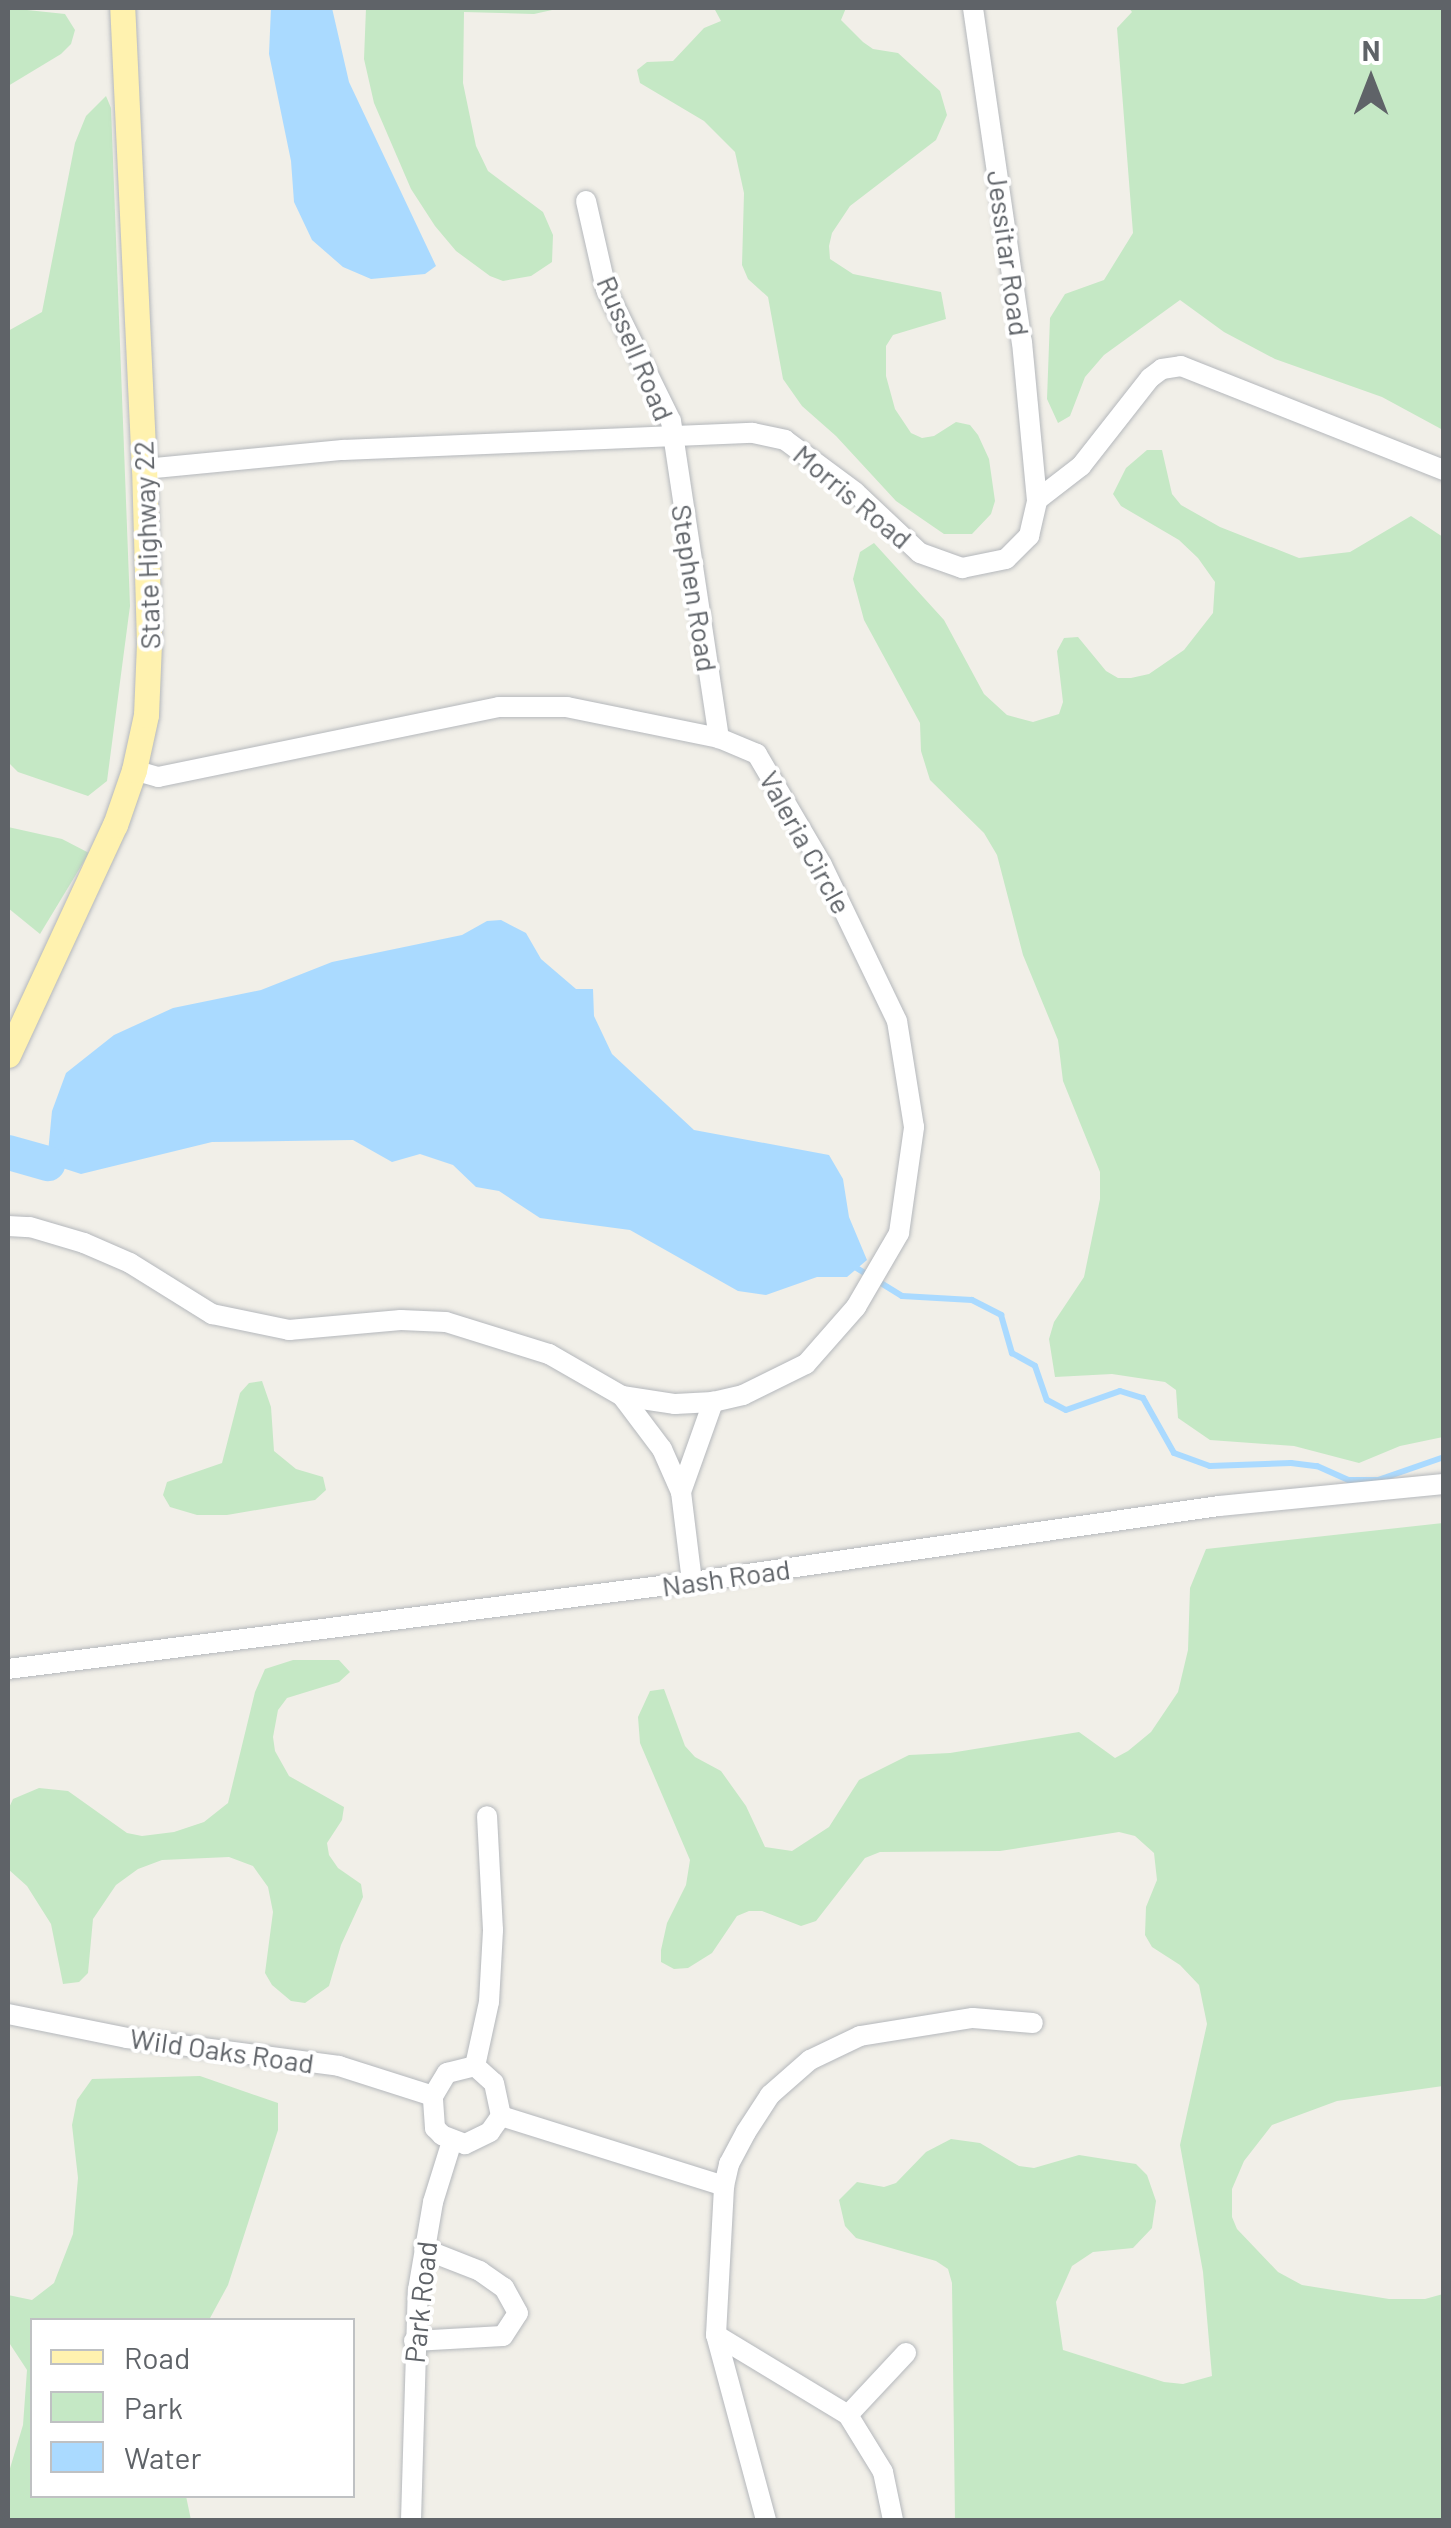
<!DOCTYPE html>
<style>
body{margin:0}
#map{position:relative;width:1451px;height:2528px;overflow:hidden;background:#f1efe8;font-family:Barlow,sans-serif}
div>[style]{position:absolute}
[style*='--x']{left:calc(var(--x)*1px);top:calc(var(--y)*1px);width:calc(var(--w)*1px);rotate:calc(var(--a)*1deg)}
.green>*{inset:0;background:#c5e8c5}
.water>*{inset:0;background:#aadaff}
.stream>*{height:6px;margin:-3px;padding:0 3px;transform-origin:3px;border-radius:3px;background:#aadaff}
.river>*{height:35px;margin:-17.5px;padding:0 17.5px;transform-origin:17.5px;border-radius:17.5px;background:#aadaff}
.roads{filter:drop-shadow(0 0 2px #b5b8bc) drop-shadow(0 0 2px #b5b8bc)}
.minor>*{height:20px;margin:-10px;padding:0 10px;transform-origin:10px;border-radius:10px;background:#fff}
.major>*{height:25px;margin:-12.5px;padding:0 12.5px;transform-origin:12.5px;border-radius:12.5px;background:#fff2af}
span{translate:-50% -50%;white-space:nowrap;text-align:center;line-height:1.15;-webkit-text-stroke:8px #fff;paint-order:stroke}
.street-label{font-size:28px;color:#5f6368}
.frame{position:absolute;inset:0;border:10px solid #5f6368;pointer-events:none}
.legend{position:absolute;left:30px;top:2318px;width:325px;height:180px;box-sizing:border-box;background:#fff;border:2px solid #bfc1c3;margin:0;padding:12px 18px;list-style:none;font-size:30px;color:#5f6368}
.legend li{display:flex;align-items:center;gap:20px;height:50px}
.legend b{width:50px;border:2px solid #bfc1c3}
.north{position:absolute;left:1321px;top:30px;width:100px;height:100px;-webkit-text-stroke:8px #fff;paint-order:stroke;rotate:0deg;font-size:28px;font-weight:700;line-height:40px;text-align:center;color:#5f6368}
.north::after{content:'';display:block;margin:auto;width:35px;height:45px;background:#5f6368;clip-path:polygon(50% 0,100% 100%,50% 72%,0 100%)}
</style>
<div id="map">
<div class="green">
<i style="clip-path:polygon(8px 8px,65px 14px,75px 30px,71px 44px,61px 54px,8px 86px)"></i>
<i style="clip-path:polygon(366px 8px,561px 8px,534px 14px,464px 12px,463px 83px,476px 146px,488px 171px,543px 212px,553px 235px,552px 262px,531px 276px,503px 281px,490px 276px,456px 251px,435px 226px,411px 189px,374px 103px,364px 59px)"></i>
<i style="clip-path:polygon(714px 8px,846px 8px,841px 20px,863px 42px,873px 49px,898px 53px,940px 91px,947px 115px,936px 140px,850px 206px,832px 233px,829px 246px,830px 259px,853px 274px,941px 292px,946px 319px,893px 335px,886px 346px,886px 376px,895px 409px,911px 433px,922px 438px,934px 436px,956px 422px,970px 425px,978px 435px,989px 459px,995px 501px,991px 514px,972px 534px,944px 534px,896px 501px,836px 436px,802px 406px,783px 379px,768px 297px,748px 279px,742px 265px,744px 193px,735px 152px,704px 121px,640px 83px,637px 70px,647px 62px,673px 61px,704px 28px,721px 21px)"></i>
<i style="clip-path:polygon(1129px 8px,1443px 8px,1443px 430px,1382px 397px,1275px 359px,1224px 332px,1180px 300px,1104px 355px,1085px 377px,1070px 416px,1058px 423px,1047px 399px,1050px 318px,1065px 294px,1104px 280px,1133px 233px,1117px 28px,1132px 12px)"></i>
<i style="clip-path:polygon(106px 96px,111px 108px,130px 606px,107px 781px,88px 796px,18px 772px,8px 762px,8px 331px,42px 312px,75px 143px,86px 116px)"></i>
<i style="clip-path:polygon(1147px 450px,1162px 450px,1172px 494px,1181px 505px,1220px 527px,1299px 558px,1350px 552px,1411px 516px,1443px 537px,1443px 1437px,1400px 1446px,1359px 1463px,1294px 1446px,1210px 1440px,1178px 1418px,1176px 1390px,1165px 1382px,1112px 1374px,1055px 1377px,1049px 1339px,1054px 1322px,1084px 1277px,1100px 1199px,1100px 1172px,1063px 1081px,1058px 1040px,1023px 955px,997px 855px,984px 833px,930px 780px,921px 751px,920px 723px,864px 620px,853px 579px,860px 552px,874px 543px,944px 620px,984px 694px,1007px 715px,1033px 722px,1059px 714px,1063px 702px,1057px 651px,1064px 638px,1078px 637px,1106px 671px,1118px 678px,1131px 678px,1149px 674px,1184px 650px,1213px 613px,1215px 582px,1198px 558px,1179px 540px,1121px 506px,1113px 494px,1126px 468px)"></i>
<i style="clip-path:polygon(8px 827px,62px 839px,89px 853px,40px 934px,8px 908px)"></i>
<i style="clip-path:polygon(262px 1381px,271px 1407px,274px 1451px,296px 1469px,323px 1477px,326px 1490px,315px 1500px,227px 1515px,197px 1515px,170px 1507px,163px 1495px,167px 1482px,222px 1463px,240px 1393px,249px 1383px)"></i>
<i style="clip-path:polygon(1443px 1523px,1443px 2086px,1337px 2101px,1272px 2125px,1244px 2161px,1232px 2189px,1232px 2217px,1237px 2229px,1278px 2272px,1302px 2285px,1389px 2299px,1425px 2299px,1443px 2294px,1443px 2520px,955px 2520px,952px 2283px,948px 2269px,936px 2261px,856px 2238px,845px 2226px,839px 2200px,857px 2182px,884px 2187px,896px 2183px,926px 2152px,951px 2139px,980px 2143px,1019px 2166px,1034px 2168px,1079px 2155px,1136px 2164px,1147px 2175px,1156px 2201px,1152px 2228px,1133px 2248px,1093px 2252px,1072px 2266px,1056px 2302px,1063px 2350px,1164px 2382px,1183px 2384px,1212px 2376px,1203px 2272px,1180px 2145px,1207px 2024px,1199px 1985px,1180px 1965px,1152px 1947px,1145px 1935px,1146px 1907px,1157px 1880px,1154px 1853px,1135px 1836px,1119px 1832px,1000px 1851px,880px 1852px,865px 1858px,816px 1921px,801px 1926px,762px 1911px,749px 1911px,737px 1916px,712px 1953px,688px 1968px,674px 1969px,661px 1962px,661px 1950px,667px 1923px,686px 1885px,690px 1860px,640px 1743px,638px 1717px,650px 1691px,664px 1689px,685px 1746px,695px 1757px,721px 1771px,746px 1806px,765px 1847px,792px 1851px,829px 1827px,859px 1780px,909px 1755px,950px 1753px,1079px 1732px,1115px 1758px,1128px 1751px,1151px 1732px,1178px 1692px,1188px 1650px,1190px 1588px,1206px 1549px)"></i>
<i style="clip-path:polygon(293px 1660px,339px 1660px,350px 1672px,339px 1682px,287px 1698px,278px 1710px,273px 1737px,275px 1751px,289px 1776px,344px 1807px,342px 1820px,327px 1843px,329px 1855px,338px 1868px,361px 1884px,363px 1897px,341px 1945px,329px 1986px,305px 2003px,291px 2001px,272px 1985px,265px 1973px,273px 1912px,268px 1887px,253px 1866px,229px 1857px,162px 1860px,138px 1869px,116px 1885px,93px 1919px,88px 1973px,79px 1982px,63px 1984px,51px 1924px,27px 1886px,8px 1869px,8px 1810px,13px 1799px,39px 1788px,68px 1791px,127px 1833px,142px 1836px,174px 1832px,204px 1822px,228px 1803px,255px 1692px,265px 1669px)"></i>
<i style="clip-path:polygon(200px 2076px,278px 2103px,278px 2130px,228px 2285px,209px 2320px,32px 2320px,32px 2496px,186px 2496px,191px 2520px,8px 2520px,8px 2475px,23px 2425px,27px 2370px,8px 2341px,8px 2295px,32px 2300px,54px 2283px,73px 2234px,78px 2178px,72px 2125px,77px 2100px,92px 2079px)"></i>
</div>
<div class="water">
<i style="clip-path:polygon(271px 8px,332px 8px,349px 82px,436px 266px,425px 274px,371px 279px,343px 267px,312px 240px,294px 202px,291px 161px,269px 54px)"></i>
<i style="clip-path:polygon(501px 920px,526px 933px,541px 959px,576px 989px,593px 989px,594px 1016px,612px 1054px,694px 1130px,829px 1155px,843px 1179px,849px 1217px,867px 1260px,847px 1277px,817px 1277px,766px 1295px,738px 1291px,630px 1230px,540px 1218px,499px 1191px,476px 1187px,453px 1165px,420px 1154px,392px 1162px,353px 1140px,212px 1142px,81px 1174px,47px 1163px,52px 1111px,66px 1073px,114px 1035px,173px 1008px,261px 990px,332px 962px,462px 935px,487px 921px)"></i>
</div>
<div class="stream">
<i style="--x:855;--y:1267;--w:55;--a:31.7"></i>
<i style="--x:902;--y:1296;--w:70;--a:3.3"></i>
<i style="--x:972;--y:1300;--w:33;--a:27"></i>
<i style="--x:1001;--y:1315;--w:40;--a:74"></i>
<i style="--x:1012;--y:1353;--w:26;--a:29"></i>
<i style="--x:1035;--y:1366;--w:36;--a:71"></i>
<i style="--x:1047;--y:1400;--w:21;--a:28"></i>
<i style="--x:1066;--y:1410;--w:57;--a:-19.4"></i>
<i style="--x:1120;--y:1391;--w:24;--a:17"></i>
<i style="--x:1143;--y:1398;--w:63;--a:60.6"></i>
<i style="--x:1174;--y:1453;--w:38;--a:20"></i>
<i style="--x:1210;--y:1466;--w:81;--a:-2.1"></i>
<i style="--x:1291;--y:1463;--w:26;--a:7"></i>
<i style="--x:1317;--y:1466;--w:35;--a:24"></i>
<i style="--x:1349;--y:1480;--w:29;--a:0"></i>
<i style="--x:1378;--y:1480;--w:70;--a:-19.2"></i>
</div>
<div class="river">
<i style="--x:8;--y:1152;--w:41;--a:15.8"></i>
</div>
<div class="roads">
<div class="minor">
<i style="--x:973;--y:8;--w:338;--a:81.7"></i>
<i style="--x:1022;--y:342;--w:159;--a:84.6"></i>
<i style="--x:586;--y:201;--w:90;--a:77.2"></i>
<i style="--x:606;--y:289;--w:147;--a:63.8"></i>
<i style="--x:671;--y:421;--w:321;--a:81.4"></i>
<i style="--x:144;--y:469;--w:200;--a:-5.5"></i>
<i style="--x:343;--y:450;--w:410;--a:-2.4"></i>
<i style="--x:753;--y:433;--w:33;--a:12"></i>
<i style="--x:785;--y:440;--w:87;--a:36.6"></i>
<i style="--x:855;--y:492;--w:89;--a:43.2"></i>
<i style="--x:920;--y:553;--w:45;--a:19.7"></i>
<i style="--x:962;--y:568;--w:45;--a:-11.6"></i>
<i style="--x:1006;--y:559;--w:33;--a:-45"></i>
<i style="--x:1029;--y:536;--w:37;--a:-77"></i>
<i style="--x:1037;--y:500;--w:56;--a:-37.7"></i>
<i style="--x:1081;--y:466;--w:112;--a:-51.9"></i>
<i style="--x:1150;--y:378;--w:15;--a:-37"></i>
<i style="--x:1162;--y:369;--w:19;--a:-9"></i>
<i style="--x:1181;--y:366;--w:283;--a:21.6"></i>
<i style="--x:8;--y:1226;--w:22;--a:3"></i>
<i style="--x:30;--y:1227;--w:56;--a:16.5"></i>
<i style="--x:84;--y:1243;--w:50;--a:23.5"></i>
<i style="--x:130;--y:1263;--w:97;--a:31.9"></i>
<i style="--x:212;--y:1314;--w:79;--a:11.7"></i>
<i style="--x:289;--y:1330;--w:112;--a:-5.1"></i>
<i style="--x:401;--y:1320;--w:45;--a:2.5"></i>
<i style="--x:446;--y:1322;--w:108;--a:17.3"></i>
<i style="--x:549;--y:1354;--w:84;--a:29.9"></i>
<i style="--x:622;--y:1396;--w:54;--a:8.6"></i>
<i style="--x:675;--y:1404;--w:38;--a:-3"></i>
<i style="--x:713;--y:1402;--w:31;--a:-13"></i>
<i style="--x:743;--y:1395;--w:70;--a:-26.2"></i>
<i style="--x:806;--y:1364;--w:76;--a:-48.7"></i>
<i style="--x:856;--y:1307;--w:86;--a:-59.8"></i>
<i style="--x:899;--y:1233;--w:107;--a:-81.9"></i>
<i style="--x:914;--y:1127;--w:107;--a:-99.1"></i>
<i style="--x:897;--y:1021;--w:173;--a:-115.7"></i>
<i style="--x:822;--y:865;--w:129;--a:-120.4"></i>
<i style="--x:757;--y:754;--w:41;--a:-157.2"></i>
<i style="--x:719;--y:738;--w:155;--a:-168.5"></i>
<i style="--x:567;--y:707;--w:68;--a:180"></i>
<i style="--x:499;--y:707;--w:348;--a:168.4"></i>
<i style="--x:158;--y:777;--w:25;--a:-164"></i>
<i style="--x:622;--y:1396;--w:66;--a:53"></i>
<i style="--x:662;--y:1449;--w:47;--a:66.2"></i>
<i style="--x:681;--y:1492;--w:91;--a:83"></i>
<i style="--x:681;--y:1492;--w:96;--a:-70.4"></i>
<i style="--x:8;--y:1669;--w:690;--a:-7.25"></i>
<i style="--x:692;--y:1582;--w:532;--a:-8.21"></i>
<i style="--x:1219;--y:1506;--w:226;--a:-5.6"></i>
<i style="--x:8;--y:2014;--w:121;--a:11.4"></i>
<i style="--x:127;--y:2038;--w:214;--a:7.5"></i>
<i style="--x:339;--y:2066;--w:99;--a:17.7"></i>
<i style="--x:475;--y:2066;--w:66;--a:-77.7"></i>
<i style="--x:489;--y:2002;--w:72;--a:-86.8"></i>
<i style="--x:493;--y:1930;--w:114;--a:-93"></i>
<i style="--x:475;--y:2066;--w:25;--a:42"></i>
<i style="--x:494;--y:2083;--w:34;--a:78"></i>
<i style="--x:501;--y:2116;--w:19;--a:125"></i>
<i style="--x:490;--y:2132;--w:28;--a:154"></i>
<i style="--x:465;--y:2144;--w:25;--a:-159"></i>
<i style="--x:442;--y:2135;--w:10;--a:-135"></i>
<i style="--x:435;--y:2128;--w:32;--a:-94"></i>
<i style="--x:433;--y:2096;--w:27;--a:-59"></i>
<i style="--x:447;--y:2073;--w:29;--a:-14"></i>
<i style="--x:501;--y:2116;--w:234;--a:17.4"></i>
<i style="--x:716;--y:2335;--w:154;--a:31.2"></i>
<i style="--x:848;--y:2415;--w:67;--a:58.4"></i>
<i style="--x:883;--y:2472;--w:49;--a:78.2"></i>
<i style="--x:414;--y:2341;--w:89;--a:-3.2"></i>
<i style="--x:503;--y:2336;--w:27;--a:-57"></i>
<i style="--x:518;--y:2313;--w:29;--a:-119"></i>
<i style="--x:504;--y:2288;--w:29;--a:-145"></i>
<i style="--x:480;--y:2271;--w:60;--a:-158.6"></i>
<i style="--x:848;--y:2415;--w:85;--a:-46.9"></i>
<i style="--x:411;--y:2520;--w:230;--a:-88.3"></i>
<i style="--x:418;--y:2290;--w:89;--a:-80.3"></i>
<i style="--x:433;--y:2202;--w:64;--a:-72.7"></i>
<i style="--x:766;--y:2520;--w:192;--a:-105.1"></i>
<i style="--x:716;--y:2335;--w:149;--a:-86.9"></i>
<i style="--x:724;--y:2186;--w:23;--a:-77"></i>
<i style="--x:729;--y:2164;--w:36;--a:-62"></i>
<i style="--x:746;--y:2132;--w:44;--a:-57"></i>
<i style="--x:770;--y:2095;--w:53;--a:-41.2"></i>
<i style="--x:810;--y:2060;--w:55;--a:-25.6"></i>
<i style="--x:860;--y:2036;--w:114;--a:-9.1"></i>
<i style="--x:973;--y:2018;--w:60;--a:4.8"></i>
</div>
<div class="major">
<i style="--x:8;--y:1055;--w:254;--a:-65.1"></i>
<i style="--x:115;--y:825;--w:58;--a:-70.9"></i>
<i style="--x:134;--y:770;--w:56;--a:-77.7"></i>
<i style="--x:146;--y:715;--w:71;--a:-87.6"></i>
<i style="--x:149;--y:644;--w:175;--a:-91.6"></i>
<i style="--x:144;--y:469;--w:462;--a:-92.7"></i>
</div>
</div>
<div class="street-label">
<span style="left:1009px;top:253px;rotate:82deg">Jessitar Road</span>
<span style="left:636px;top:348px;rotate:67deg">Russell Road</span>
<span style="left:853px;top:496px;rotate:40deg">Morris Road</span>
<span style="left:146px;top:545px;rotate:-92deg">State Highway 22</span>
<span style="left:695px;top:588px;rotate:81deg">Stephen Road</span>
<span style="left:806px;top:842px;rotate:61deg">Valeria Circle</span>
<span style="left:726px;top:1577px;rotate:-8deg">Nash Road</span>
<span style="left:222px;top:2050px;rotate:8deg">Wild Oaks Road</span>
<span style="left:420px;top:2302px;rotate:-84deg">Park Road</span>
</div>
<div class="frame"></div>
<ul class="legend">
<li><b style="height:12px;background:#fff2af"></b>Road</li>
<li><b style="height:28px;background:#c5e8c5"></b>Park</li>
<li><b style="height:28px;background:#aadaff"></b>Water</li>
</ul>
<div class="north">N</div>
</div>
